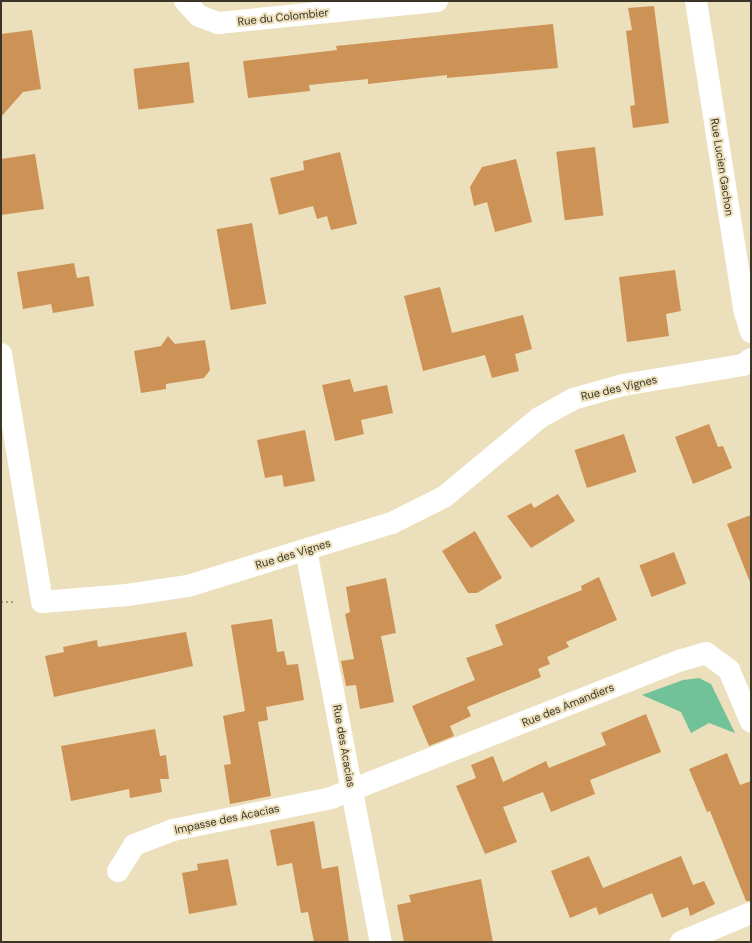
<!DOCTYPE html>
<style>
body{margin:0}
#map{position:relative;width:752px;height:943px;overflow:hidden;background:#ecdfbb;font-family:"DM Sans",sans-serif}
div>[style]{position:absolute}
[style*='--x']{left:calc(var(--x)*1px);top:calc(var(--y)*1px);width:calc(var(--w)*1px);rotate:calc(var(--a)*1deg)}
.green>*{inset:0;background:#72c299}
.building>*{inset:0;background:#cd9356;transform-origin:0 0}
.path>*{height:2.5px;margin-top:-1.25px;transform-origin:0;background:repeating-linear-gradient(90deg,#a79d81 0 2px,transparent 0 5px)}
.minor>*{height:22px;margin:-11px;padding:0 11px;transform-origin:11px;border-radius:11px;background:#fff}
span{translate:-50% -50%;white-space:nowrap;text-align:center;line-height:1.15;-webkit-text-stroke:4px #ecdfbb;paint-order:stroke}
.street-label{font-size:11px;color:#3a3527}
.frame{position:absolute;inset:0;border:2px solid #3a3527;pointer-events:none}
</style>
<div id="map">
<div class="green">
<i style="clip-path:polygon(699px 678px,711px 684px,735px 733px,709px 723px,691px 733px,681px 712px,642px 695px,683px 680px)"></i>
</div>
<div class="building">
<i style="clip-path:polygon(654px 6px,669px 123px,633px 128px,630px 106px,635px 105px,626px 31px,632px 30px,628px 8px)"></i>
<i style="clip-path:polygon(553px 24px,558px 68px,447px 78px,447px 75px,368px 84px,368px 79px,309px 85px,310px 91px,248px 98px,243px 61px,337px 50px,336px 46px)"></i>
<i style="clip-path:polygon(32px 30px,41px 89px,23px 92px,1px 117px,1px 34px)"></i>
<i style="left:189px;top:62px;width:41px;height:56px;rotate:83deg"></i>
<i style="left:595px;top:147px;width:69px;height:39px;rotate:83deg"></i>
<i style="clip-path:polygon(340px 152px,357px 224px,331px 230px,327px 216px,317px 219px,313px 206px,279px 215px,270px 178px,304px 170px,303px 161px)"></i>
<i style="clip-path:polygon(35px 154px,44px 209px,1px 215px,1px 159px)"></i>
<i style="clip-path:polygon(516px 159px,532px 222px,495px 232px,487px 202px,474px 206px,470px 187px,482px 167px)"></i>
<i style="left:252px;top:223px;width:82px;height:36px;rotate:80deg"></i>
<i style="clip-path:polygon(74px 263px,77px 278px,89px 276px,94px 306px,53px 313px,51px 304px,23px 309px,17px 272px)"></i>
<i style="clip-path:polygon(675px 270px,681px 311px,666px 314px,669px 336px,627px 342px,619px 277px)"></i>
<i style="clip-path:polygon(440px 287px,452px 333px,523px 315px,532px 349px,515px 354px,519px 371px,492px 378px,485px 355px,423px 371px,404px 296px)"></i>
<i style="clip-path:polygon(168px 336px,175px 344px,205px 340px,210px 370px,204px 378px,166px 384px,166px 389px,141px 393px,134px 351px,161px 346px)"></i>
<i style="clip-path:polygon(350px 379px,354px 392px,387px 385px,393px 413px,361px 420px,364px 434px,335px 441px,322px 385px)"></i>
<i style="clip-path:polygon(709px 424px,718px 447px,723px 446px,732px 468px,693px 484px,675px 437px)"></i>
<i style="clip-path:polygon(305px 430px,315px 481px,284px 487px,282px 475px,265px 478px,257px 440px)"></i>
<i style="left:624px;top:434px;width:40px;height:52px;rotate:72deg"></i>
<i style="clip-path:polygon(558px 494px,575px 521px,531px 548px,507px 516px,531px 503px,534px 508px)"></i>
<i style="clip-path:polygon(751px 515px,751px 582px,750px 582px,727px 524px)"></i>
<i style="clip-path:polygon(475px 531px,502px 578px,477px 593px,468px 593px,442px 551px)"></i>
<i style="left:674px;top:552px;width:34px;height:37px;rotate:69deg"></i>
<i style="clip-path:polygon(599px 577px,617px 620px,566px 642px,569px 647px,547px 657px,550px 664px,538px 669px,541px 677px,467px 707px,471px 716px,450px 726px,454px 736px,429px 746px,412px 706px,475px 680px,466px 658px,503px 645px,495px 625px,582px 590px,581px 586px)"></i>
<i style="clip-path:polygon(386px 578px,396px 633px,381px 636px,394px 702px,360px 709px,356px 685px,346px 686px,341px 661px,354px 659px,345px 614px,350px 612px,346px 587px)"></i>
<i style="clip-path:polygon(272px 619px,277px 652px,284px 651px,287px 665px,298px 664px,304px 700px,266px 707px,268px 720px,258px 722px,271px 796px,230px 804px,224px 765px,231px 764px,223px 716px,245px 711px,231px 625px)"></i>
<i style="clip-path:polygon(186px 632px,193px 666px,54px 697px,45px 656px,64px 652px,63px 647px,97px 640px,98px 647px)"></i>
<i style="clip-path:polygon(646px 714px,661px 752px,590px 780px,595px 794px,551px 812px,543px 792px,503px 807px,517px 842px,485px 854px,456px 786px,476px 778px,471px 765px,493px 756px,503px 782px,546px 761px,549px 768px,606px 745px,601px 733px)"></i>
<i style="clip-path:polygon(155px 729px,160px 756px,166px 755px,169px 779px,160px 779px,162px 792px,130px 798px,129px 789px,71px 801px,61px 746px)"></i>
<i style="clip-path:polygon(727px 753px,740px 785px,751px 781px,751px 901px,746px 901px,710px 811px,707px 812px,689px 769px)"></i>
<i style="clip-path:polygon(314px 821px,322px 869px,338px 866px,349px 942px,314px 942px,308px 912px,301px 913px,292px 863px,277px 866px,270px 830px)"></i>
<i style="clip-path:polygon(589px 856px,603px 888px,681px 856px,693px 885px,704px 881px,715px 904px,690px 916px,688px 907px,662px 918px,652px 893px,599px 915px,596px 907px,570px 918px,551px 871px)"></i>
<i style="clip-path:polygon(228px 859px,237px 905px,189px 914px,182px 873px,198px 870px,197px 864px)"></i>
<i style="clip-path:polygon(481px 879px,493px 942px,404px 942px,397px 905px,411px 902px,409px 895px)"></i>
</div>
<div class="path">
<i style="--x:1;--y:602;--w:15;--a:0"></i>
</div>
<div class="minor">
<i style="--x:185;--y:1;--w:21;--a:47"></i>
<i style="--x:199;--y:16;--w:20;--a:20"></i>
<i style="--x:218;--y:23;--w:220;--a:-5.7"></i>
<i style="--x:696;--y:1;--w:312;--a:81.1"></i>
<i style="--x:744;--y:309;--w:24;--a:73"></i>
<i style="--x:1;--y:354;--w:251;--a:80.6"></i>
<i style="--x:42;--y:602;--w:85;--a:-4.7"></i>
<i style="--x:127;--y:595;--w:62;--a:-8.4"></i>
<i style="--x:188;--y:586;--w:214;--a:-17.2"></i>
<i style="--x:392;--y:523;--w:58;--a:-26.6"></i>
<i style="--x:444;--y:497;--w:124;--a:-39.7"></i>
<i style="--x:539;--y:418;--w:39;--a:-29"></i>
<i style="--x:573;--y:399;--w:52;--a:-15.6"></i>
<i style="--x:623;--y:385;--w:122;--a:-9.5"></i>
<i style="--x:743;--y:365;--w:10;--a:-37"></i>
<i style="--x:306;--y:550;--w:399;--a:79.2"></i>
<i style="--x:118;--y:871;--w:31;--a:-58"></i>
<i style="--x:134;--y:845;--w:42;--a:-21"></i>
<i style="--x:173;--y:830;--w:161;--a:-11.4"></i>
<i style="--x:331;--y:798;--w:377;--a:-21.5"></i>
<i style="--x:682;--y:660;--w:25;--a:-16"></i>
<i style="--x:706;--y:653;--w:29;--a:36"></i>
<i style="--x:729;--y:670;--w:56;--a:67.1"></i>
<i style="--x:681;--y:942;--w:76;--a:-22.5"></i>
</div>
<div class="street-label">
<span style="left:283px;top:17px;rotate:-6deg">Rue du Colombier</span>
<span style="left:722px;top:167px;rotate:81deg">Rue Lucien Gachon</span>
<span style="left:619px;top:388px;rotate:-13deg">Rue des Vignes</span>
<span style="left:293px;top:554px;rotate:-17deg">Rue des Vignes</span>
<span style="left:568px;top:705px;rotate:-22deg">Rue des Amandiers</span>
<span style="left:344px;top:746px;rotate:80deg">Rue des Acacias</span>
<span style="left:227px;top:819px;rotate:-12deg">Impasse des Acacias</span>
</div>
<div class="frame"></div>
</div>
